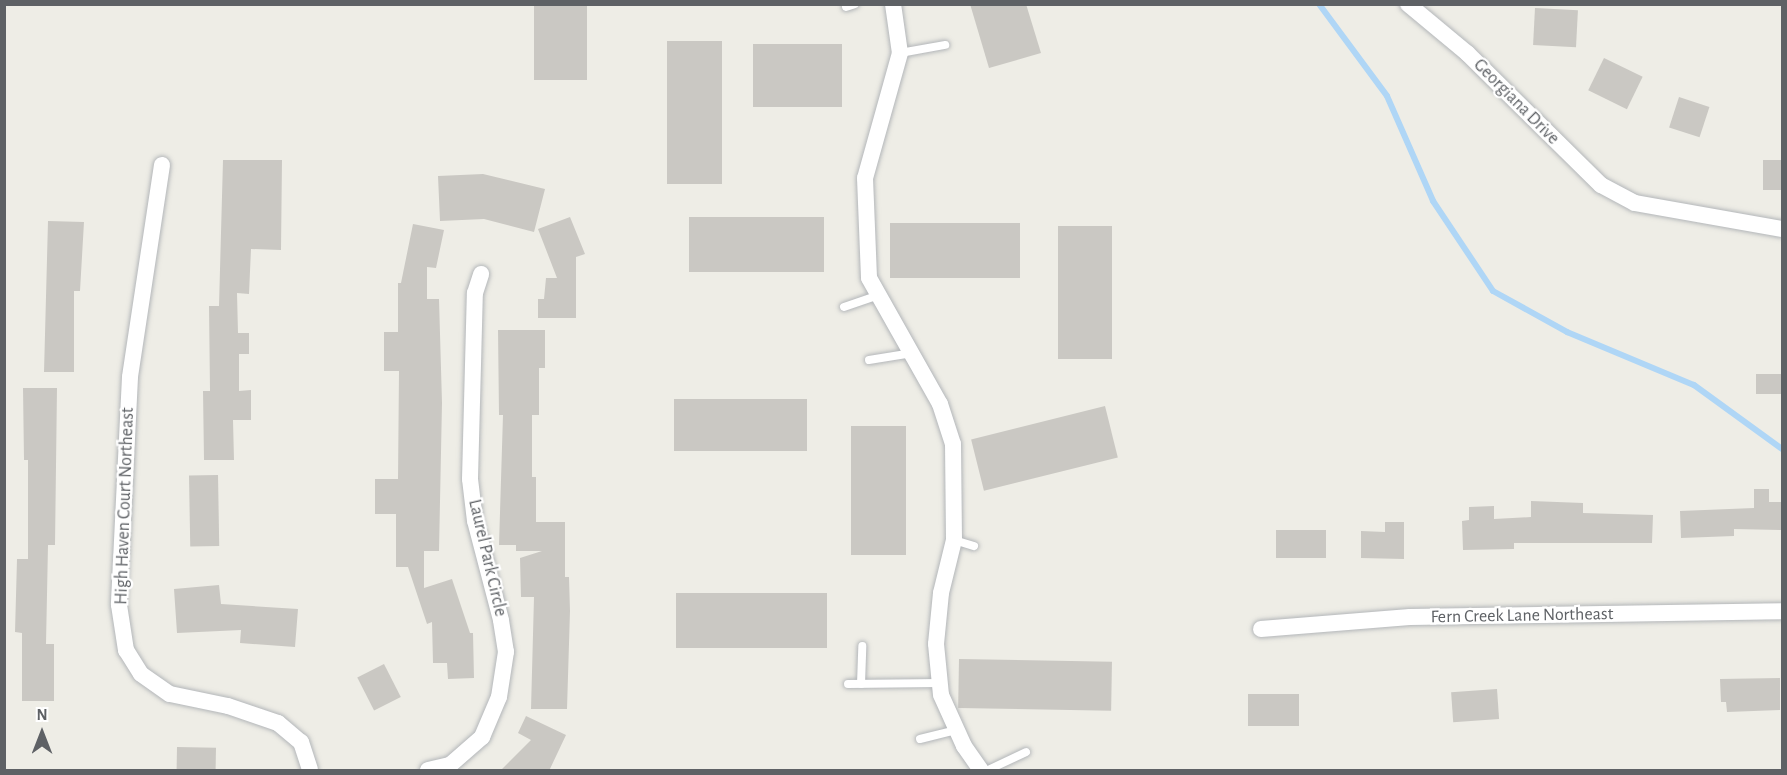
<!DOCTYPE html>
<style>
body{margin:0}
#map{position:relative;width:1787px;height:775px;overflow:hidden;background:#eeede6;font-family:"Alegreya Sans",sans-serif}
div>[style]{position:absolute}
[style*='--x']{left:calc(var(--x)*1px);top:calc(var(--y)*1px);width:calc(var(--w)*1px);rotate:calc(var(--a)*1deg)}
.stream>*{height:6px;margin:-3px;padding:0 3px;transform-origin:3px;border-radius:3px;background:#afd6f6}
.building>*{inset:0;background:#cac8c3;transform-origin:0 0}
.roads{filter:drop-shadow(0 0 2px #b3b6b9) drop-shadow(0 0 2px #b3b6b9)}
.lane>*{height:8px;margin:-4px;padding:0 4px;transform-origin:4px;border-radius:4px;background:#fff}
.street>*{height:16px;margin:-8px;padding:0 8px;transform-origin:8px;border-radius:8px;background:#fff}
span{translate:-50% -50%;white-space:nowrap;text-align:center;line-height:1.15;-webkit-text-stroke:4.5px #fff;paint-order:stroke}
.street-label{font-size:18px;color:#5e6165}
.frame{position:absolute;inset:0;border:6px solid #5e6165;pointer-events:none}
.north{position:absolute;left:12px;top:703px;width:60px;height:60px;-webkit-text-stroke:4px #fff;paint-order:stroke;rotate:0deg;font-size:16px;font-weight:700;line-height:24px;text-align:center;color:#5e6165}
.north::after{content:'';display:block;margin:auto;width:21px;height:27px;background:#5e6165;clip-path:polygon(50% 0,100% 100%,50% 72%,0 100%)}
</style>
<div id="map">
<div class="stream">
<i style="--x:1319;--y:4;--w:114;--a:53.5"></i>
<i style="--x:1387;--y:96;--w:115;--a:66.3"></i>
<i style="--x:1433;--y:201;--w:108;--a:56.3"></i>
<i style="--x:1493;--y:291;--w:85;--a:29"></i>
<i style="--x:1567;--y:332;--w:138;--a:22.7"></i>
<i style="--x:1694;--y:385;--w:109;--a:36"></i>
</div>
<div class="building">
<i style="left:534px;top:4px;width:53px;height:76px"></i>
<i style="clip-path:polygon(970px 4px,1026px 4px,1041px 53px,989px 68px)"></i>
<i style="left:1535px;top:8px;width:43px;height:37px;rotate:3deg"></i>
<i style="left:667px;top:41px;width:55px;height:143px"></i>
<i style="left:753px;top:44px;width:89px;height:63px"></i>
<i style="left:1604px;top:58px;width:43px;height:36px;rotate:26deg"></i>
<i style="left:1679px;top:97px;width:32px;height:32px;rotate:18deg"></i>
<i style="clip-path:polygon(223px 160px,282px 160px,281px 250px,251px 249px,249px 294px,237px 293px,238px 333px,249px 333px,249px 354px,239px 354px,239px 391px,251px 390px,251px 420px,233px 420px,234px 460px,204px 460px,203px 391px,210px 391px,209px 306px,219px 306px)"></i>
<i style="left:1763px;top:160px;width:19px;height:30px"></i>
<i style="clip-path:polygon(483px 174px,545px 189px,534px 232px,484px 219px,440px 221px,438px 176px)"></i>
<i style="clip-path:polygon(570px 217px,585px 254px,576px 257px,576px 318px,538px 318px,538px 299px,544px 299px,546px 278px,557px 278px,538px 229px)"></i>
<i style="left:689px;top:217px;width:135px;height:55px"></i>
<i style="clip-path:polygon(48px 221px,84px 222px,80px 291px,74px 291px,74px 372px,44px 372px)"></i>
<i style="left:1020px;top:223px;width:55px;height:130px;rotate:90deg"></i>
<i style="clip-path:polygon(413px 224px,444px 230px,436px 268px,427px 267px,427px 299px,439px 299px,442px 403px,439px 551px,424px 551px,424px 588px,452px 579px,470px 633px,473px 633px,474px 678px,448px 679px,447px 663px,433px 663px,432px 622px,427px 624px,408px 567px,396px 567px,396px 514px,375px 514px,375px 479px,398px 479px,399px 371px,384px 371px,384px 332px,398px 332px,398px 283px,401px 283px)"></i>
<i style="left:1058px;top:226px;width:54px;height:133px"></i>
<i style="clip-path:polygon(498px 330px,545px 330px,545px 368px,539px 368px,539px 415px,532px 415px,532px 477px,536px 477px,536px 522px,565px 522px,565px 577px,569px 577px,570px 611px,567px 709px,531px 709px,534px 597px,521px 597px,520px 558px,542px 551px,516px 551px,516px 545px,499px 545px,503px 415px,499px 415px)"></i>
<i style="left:1782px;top:374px;width:20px;height:26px;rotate:90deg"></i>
<i style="clip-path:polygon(23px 388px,57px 388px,55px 545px,48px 545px,46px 644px,54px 644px,54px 701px,22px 701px,22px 633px,15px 632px,17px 559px,28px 559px,28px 460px,24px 460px)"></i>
<i style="left:674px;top:399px;width:133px;height:52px"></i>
<i style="left:1105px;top:406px;width:53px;height:138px;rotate:76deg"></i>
<i style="left:851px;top:426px;width:55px;height:129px"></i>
<i style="left:218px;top:475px;width:71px;height:29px;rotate:89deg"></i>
<i style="clip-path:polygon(1754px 489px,1769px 489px,1769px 502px,1782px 502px,1782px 530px,1734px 529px,1734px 536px,1681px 538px,1680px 511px,1754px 508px)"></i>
<i style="clip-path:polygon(1531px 501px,1583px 503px,1583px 513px,1653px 515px,1652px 543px,1514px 543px,1514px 549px,1463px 550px,1462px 521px,1469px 520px,1469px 507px,1494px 506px,1494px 519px,1531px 517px)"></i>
<i style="clip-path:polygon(1385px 522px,1404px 522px,1404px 559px,1361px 558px,1361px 531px,1385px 532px)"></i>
<i style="left:1326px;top:530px;width:28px;height:50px;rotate:90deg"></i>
<i style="clip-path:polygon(219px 585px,221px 604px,298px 609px,295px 647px,240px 643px,241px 630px,177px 633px,174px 589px)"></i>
<i style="left:676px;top:593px;width:151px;height:55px"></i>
<i style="left:959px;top:659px;width:153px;height:49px;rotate:1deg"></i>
<i style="left:384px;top:664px;width:37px;height:30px;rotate:63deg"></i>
<i style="clip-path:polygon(1780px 678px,1780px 710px,1727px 712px,1726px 702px,1721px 702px,1720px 679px)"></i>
<i style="left:1497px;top:689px;width:30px;height:46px;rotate:86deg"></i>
<i style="left:1299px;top:694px;width:32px;height:51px;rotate:90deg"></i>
<i style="clip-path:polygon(526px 716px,566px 735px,549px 771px,500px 771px,531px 740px,518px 733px)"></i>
<i style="left:177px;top:747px;width:39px;height:24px;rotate:1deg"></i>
</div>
<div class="roads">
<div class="lane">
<i style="--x:846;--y:7;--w:9;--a:-18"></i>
<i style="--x:900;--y:53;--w:46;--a:-10.1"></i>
<i style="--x:844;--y:307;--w:37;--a:-19"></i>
<i style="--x:869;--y:360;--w:44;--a:-9.2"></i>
<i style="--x:954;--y:540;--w:21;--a:17"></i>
<i style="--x:848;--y:684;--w:92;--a:-0.6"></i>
<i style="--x:861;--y:684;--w:38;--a:-88"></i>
<i style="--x:920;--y:739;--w:38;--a:-14"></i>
<i style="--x:988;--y:770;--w:42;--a:-25.3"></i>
</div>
<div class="street">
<i style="--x:893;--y:4;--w:49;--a:81.9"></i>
<i style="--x:900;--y:53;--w:130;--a:105.6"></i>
<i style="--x:865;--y:178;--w:100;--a:87.7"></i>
<i style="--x:869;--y:278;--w:145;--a:60.6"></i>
<i style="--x:940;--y:404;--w:42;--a:72"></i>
<i style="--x:953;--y:444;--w:96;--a:89.4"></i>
<i style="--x:954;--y:540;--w:55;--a:103.8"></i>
<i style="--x:941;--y:593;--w:51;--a:95.6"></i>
<i style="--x:936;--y:644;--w:51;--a:84.4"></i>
<i style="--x:941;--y:695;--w:56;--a:65.7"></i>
<i style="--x:964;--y:746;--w:29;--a:55"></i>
<i style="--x:1408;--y:4;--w:77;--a:39.7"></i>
<i style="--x:1467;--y:53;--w:188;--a:44.6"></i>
<i style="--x:1601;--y:185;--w:38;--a:28"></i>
<i style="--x:1635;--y:203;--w:149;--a:10"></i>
<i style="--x:162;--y:165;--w:214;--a:98.6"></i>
<i style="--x:130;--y:377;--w:228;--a:92.8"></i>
<i style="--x:119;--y:605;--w:46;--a:81.2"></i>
<i style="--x:126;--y:650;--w:28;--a:58"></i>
<i style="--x:141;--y:674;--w:35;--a:35"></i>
<i style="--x:170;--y:694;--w:59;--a:11.7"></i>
<i style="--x:228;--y:706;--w:53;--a:18.8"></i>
<i style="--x:278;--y:723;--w:30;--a:40"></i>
<i style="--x:301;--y:742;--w:29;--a:72"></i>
<i style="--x:1261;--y:629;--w:149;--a:-4.6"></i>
<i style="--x:1410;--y:617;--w:372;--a:-0.9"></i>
<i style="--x:428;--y:770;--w:23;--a:-13"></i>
<i style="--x:450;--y:765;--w:43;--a:-41.2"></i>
<i style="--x:482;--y:737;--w:43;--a:-67"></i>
<i style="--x:499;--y:697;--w:46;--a:-81.2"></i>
<i style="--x:506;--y:652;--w:32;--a:-99"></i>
<i style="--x:501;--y:620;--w:102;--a:-104.7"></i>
<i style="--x:475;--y:521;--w:42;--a:-96.8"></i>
<i style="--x:470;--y:479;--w:186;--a:-88.5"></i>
<i style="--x:475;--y:293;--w:20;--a:-72"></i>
</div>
</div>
<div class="street-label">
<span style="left:1516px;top:102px;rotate:45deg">Georgiana Drive</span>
<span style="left:125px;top:506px;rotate:-88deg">High Haven Court Northeast</span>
<span style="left:487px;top:558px;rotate:77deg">Laurel Park Circle</span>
<span style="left:1522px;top:616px;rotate:-1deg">Fern Creek Lane Northeast</span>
</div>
<div class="frame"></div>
<div class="north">N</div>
</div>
